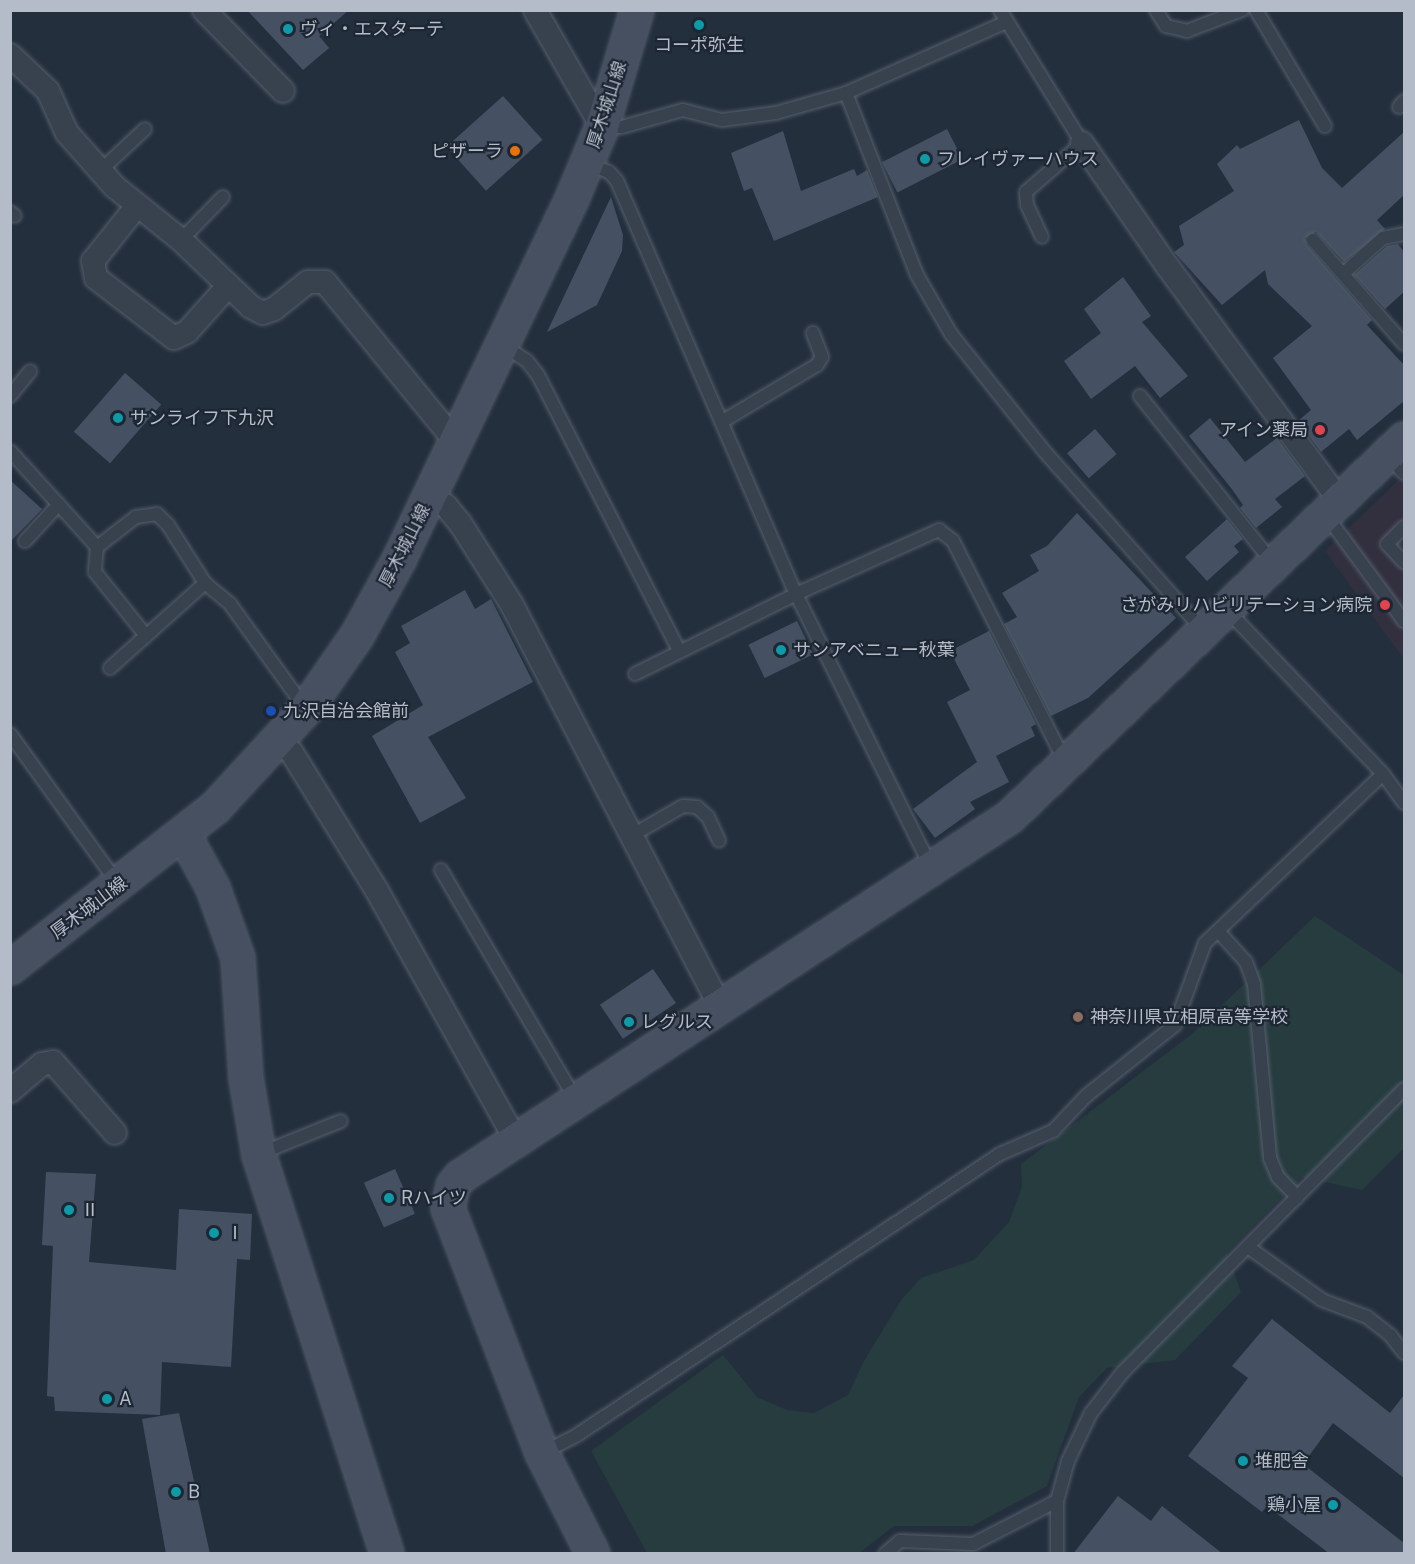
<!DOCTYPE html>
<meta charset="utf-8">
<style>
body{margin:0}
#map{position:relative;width:1415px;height:1564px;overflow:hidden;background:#242f3e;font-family:"Public Sans","Noto Sans JP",sans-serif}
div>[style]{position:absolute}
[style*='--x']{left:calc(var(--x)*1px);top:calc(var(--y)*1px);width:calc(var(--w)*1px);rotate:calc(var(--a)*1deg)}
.medical>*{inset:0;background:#32303f}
.green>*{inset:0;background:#263c3f}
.building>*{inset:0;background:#455162;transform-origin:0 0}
.roads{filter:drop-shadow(0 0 2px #565f6c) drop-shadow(0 0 2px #565f6c)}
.lane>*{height:12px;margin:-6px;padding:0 6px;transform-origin:6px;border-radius:6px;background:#38414e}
.street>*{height:22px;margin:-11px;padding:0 11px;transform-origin:11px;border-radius:11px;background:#38414e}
.secondary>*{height:32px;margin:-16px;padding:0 16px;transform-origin:16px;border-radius:16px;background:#465061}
.dots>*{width:16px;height:16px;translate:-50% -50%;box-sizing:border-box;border:3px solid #1d2633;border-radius:50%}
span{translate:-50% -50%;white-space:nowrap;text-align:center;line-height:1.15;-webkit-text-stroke:4.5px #1d2633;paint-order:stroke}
.poi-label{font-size:18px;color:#b4bcc9}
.left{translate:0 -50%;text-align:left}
.right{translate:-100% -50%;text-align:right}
.street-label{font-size:18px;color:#b4bcc9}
.frame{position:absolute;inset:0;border:12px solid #b4bcc9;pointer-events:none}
</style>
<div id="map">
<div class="medical">
<i style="clip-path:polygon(1404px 475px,1404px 659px,1325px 551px)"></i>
</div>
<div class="green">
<i style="clip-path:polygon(1315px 916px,1404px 975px,1404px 1148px,1362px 1190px,1302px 1177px,1227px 1253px,1241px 1292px,1175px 1360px,1107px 1368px,1079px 1397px,1047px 1486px,972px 1526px,894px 1526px,859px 1553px,647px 1553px,591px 1451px,723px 1355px,757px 1397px,787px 1410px,814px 1413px,848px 1395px,865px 1359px,902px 1299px,921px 1278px,974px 1260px,1009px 1222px,1022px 1187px,1021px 1164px,1192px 1034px)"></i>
</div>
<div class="building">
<i style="clip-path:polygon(247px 10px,349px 10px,319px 36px,329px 48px,303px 70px)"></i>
<i style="left:503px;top:96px;width:59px;height:76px;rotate:48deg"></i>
<i style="clip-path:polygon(1299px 120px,1322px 168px,1342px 188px,1404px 132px,1404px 195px,1377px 220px,1385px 229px,1344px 262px,1316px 232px,1305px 238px,1307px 245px,1372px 320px,1367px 325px,1404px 365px,1404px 401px,1357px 440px,1349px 429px,1321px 452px,1298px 421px,1311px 410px,1273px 358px,1312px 326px,1268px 284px,1265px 270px,1222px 305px,1174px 252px,1184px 245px,1179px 226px,1234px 191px,1217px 164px,1237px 145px,1240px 149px)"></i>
<i style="left:947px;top:129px;width:34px;height:73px;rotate:63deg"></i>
<i style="clip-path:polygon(783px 131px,801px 191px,854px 169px,857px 176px,867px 170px,878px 197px,774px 241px,752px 188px,744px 191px,731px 153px)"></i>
<i style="clip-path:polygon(611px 197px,623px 235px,622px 251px,597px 305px,547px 332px)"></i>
<i style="clip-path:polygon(1398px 244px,1404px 252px,1404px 292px,1385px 309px,1354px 275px,1387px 246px)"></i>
<i style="clip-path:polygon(1123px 277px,1151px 316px,1142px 322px,1188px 376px,1160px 398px,1135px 366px,1091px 399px,1064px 361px,1101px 333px,1084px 309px)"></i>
<i style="left:125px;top:373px;width:48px;height:78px;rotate:41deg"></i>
<i style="clip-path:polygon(1210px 418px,1245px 462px,1277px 438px,1305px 476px,1275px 499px,1282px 507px,1256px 528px,1240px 508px,1243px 505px,1231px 488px,1189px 436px)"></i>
<i style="left:1095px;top:429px;width:33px;height:37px;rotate:49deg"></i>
<i style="clip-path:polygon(10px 480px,42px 509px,10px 542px)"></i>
<i style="clip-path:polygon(1077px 513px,1176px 618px,1088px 698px,1051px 716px,1004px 624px,1017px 617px,1002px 593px,1039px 571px,1030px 555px,1047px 546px)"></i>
<i style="clip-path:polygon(1227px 519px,1243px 539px,1234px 546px,1239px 552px,1207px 581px,1185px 557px)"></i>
<i style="clip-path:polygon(465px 590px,475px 609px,491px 599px,533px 682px,428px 737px,466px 798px,420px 823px,372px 736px,423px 705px,395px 652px,410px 643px,401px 626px)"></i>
<i style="left:797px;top:621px;width:37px;height:54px;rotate:64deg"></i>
<i style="clip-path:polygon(989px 631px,1036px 724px,1031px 727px,1035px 736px,996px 756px,1009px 782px,970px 802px,975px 809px,935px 838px,913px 809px,977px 762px,947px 702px,970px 690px,950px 651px)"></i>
<i style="left:653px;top:969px;width:41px;height:64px;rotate:56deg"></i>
<i style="left:395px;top:1169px;width:49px;height:34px;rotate:66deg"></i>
<i style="clip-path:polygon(46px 1172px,96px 1174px,89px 1262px,176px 1270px,179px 1209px,252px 1214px,250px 1260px,237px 1259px,231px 1367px,162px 1362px,160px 1415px,55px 1411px,54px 1397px,47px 1396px,53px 1246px,42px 1245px)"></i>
<i style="clip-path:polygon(1272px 1319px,1390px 1413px,1404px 1395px,1404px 1478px,1333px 1423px,1303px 1464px,1404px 1543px,1404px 1554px,1330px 1554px,1267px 1506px,1262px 1512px,1188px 1456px,1248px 1378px,1232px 1366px)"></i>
<i style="clip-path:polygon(179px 1413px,210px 1554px,166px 1554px,142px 1419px)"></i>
<i style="clip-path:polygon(1118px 1496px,1151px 1521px,1162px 1506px,1223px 1554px,1073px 1554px)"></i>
</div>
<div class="roads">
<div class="lane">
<i style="--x:1000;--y:10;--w:156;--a:58.3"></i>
<i style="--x:1082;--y:143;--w:74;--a:138.8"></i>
<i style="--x:1026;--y:192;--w:13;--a:86"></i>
<i style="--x:1027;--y:205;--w:35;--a:65"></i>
<i style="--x:1156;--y:10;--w:19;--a:58"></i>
<i style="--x:1166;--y:26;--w:22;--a:13"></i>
<i style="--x:1187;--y:31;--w:59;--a:-20.9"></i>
<i style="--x:1256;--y:10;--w:135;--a:59.3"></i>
<i style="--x:846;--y:93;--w:195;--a:68.7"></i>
<i style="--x:917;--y:275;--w:68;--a:60"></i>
<i style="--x:951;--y:334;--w:149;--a:51.5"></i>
<i style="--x:1044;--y:451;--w:239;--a:48.4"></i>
<i style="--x:1399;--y:107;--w:8;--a:-50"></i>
<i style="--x:603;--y:127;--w:19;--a:0"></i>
<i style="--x:622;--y:127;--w:63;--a:-15.6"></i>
<i style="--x:683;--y:110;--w:40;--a:14.4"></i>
<i style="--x:722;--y:120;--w:54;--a:-7.4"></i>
<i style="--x:776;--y:113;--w:73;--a:-15.9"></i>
<i style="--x:846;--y:93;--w:175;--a:-23.9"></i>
<i style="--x:588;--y:164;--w:22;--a:21"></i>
<i style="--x:609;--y:172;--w:12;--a:48"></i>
<i style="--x:617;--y:181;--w:450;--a:66.6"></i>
<i style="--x:796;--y:594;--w:305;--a:63.7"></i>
<i style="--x:101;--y:170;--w:60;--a:-43"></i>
<i style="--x:10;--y:212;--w:6;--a:39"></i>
<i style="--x:181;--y:240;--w:60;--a:-45.7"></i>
<i style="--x:1313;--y:240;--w:138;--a:48.8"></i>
<i style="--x:1344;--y:273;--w:52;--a:-41.9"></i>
<i style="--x:1383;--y:238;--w:21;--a:-11"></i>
<i style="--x:504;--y:346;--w:27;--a:33"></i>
<i style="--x:527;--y:361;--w:18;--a:52"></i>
<i style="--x:538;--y:375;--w:310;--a:62.9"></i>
<i style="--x:10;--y:396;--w:32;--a:-51"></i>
<i style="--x:1140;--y:396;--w:213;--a:51.5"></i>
<i style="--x:723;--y:421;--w:109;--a:-30.8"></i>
<i style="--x:817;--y:365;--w:9;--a:-58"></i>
<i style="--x:822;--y:357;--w:26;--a:-111"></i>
<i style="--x:10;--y:451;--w:130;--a:47.8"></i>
<i style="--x:97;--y:547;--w:25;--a:95"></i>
<i style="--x:95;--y:572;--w:82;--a:51.4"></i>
<i style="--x:1388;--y:456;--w:23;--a:47"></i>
<i style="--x:1326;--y:515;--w:132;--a:53.7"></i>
<i style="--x:1404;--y:527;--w:24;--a:135"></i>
<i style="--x:1387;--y:544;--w:25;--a:47"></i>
<i style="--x:25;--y:541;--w:50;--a:-47.4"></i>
<i style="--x:97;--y:547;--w:49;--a:-37.6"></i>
<i style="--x:136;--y:517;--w:21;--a:-8"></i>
<i style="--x:157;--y:514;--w:16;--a:45"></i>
<i style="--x:168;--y:525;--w:69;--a:57.5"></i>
<i style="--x:1227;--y:610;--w:226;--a:46.4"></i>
<i style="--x:1383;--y:774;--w:36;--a:54"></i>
<i style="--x:110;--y:668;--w:127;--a:-41.8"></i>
<i style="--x:205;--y:583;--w:33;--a:40"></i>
<i style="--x:230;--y:604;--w:128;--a:54.2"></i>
<i style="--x:635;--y:674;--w:180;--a:-26.4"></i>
<i style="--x:796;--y:594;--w:157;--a:-24.1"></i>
<i style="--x:939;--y:530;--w:18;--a:38"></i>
<i style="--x:953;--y:541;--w:248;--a:63.1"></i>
<i style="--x:10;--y:734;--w:185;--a:54.2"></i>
<i style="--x:631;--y:836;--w:60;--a:-30"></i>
<i style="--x:683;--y:806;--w:14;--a:4"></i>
<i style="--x:697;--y:807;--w:15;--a:42"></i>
<i style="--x:708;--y:817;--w:26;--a:65"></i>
<i style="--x:441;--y:870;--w:267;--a:59.6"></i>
<i style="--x:1218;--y:931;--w:42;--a:47.9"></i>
<i style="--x:1246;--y:962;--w:23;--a:70"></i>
<i style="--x:1254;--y:984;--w:175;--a:84.7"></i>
<i style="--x:1270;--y:1158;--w:21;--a:67"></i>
<i style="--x:1278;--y:1177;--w:28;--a:46"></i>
<i style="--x:259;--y:1154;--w:88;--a:-21.9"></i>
<i style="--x:1248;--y:1247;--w:91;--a:35.6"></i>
<i style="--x:1322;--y:1300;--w:48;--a:20.7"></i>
<i style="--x:1367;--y:1317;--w:29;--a:38"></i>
<i style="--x:1390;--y:1335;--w:23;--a:52"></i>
<i style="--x:542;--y:1453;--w:39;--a:-27"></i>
<i style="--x:577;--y:1435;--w:508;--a:-33.6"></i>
<i style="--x:1000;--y:1154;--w:58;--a:-23.5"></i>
<i style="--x:1053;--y:1131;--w:48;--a:-46.7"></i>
<i style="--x:1086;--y:1096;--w:114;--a:-38.6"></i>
<i style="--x:1175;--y:1025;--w:87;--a:-69.9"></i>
<i style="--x:1205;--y:943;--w:245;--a:-43.5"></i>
<i style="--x:885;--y:1554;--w:20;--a:-41"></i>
<i style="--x:900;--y:1541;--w:73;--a:2.4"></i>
<i style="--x:973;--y:1544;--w:94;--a:-27.1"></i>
<i style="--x:1057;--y:1554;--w:53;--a:-90"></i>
<i style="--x:1057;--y:1501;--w:41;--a:-74.6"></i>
<i style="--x:1068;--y:1461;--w:53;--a:-64.4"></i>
<i style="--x:1091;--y:1413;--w:51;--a:-52.2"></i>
<i style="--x:1122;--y:1373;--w:400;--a:-45.2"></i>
</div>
<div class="street">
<i style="--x:204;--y:10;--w:113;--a:45.7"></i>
<i style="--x:535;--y:10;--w:135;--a:60.2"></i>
<i style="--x:10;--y:55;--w:52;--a:43.5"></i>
<i style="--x:48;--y:91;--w:46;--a:65.7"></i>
<i style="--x:67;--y:133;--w:72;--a:48.4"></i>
<i style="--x:115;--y:187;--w:85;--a:38.8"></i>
<i style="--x:181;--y:240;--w:97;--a:43.7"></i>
<i style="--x:251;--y:307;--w:13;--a:27"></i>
<i style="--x:263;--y:313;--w:12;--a:-20"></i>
<i style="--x:274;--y:309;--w:43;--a:-38.5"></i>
<i style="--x:308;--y:282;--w:17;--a:0"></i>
<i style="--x:325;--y:282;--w:207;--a:50.7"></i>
<i style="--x:1082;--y:143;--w:151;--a:55.3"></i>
<i style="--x:1168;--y:267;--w:290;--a:53.7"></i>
<i style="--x:136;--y:207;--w:69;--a:128.5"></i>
<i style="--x:93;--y:261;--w:17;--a:80"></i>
<i style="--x:96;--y:278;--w:98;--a:37.6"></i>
<i style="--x:174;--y:338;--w:14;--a:-25"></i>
<i style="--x:187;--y:332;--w:62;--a:-48.3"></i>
<i style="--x:430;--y:497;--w:18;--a:29"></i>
<i style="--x:446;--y:506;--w:22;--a:51"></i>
<i style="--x:460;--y:523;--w:97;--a:57.6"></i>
<i style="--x:512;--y:605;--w:453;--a:62.6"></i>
<i style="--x:279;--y:739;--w:19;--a:47"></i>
<i style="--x:292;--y:753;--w:160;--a:58.3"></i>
<i style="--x:376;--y:889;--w:288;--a:60.9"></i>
<i style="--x:10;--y:1091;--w:42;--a:-40.2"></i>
<i style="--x:42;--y:1064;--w:11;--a:-10"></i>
<i style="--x:53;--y:1062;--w:94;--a:48.9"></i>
</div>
<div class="secondary">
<i style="--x:184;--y:835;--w:60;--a:61.3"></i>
<i style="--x:213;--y:888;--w:74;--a:70.3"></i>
<i style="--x:238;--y:958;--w:120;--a:86.2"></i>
<i style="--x:246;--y:1078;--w:78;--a:80.4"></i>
<i style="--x:259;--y:1155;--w:419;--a:72.2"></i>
<i style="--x:10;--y:968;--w:260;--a:-38"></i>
<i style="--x:215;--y:808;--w:134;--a:-47.4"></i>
<i style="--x:306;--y:709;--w:89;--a:-55.1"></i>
<i style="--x:357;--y:636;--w:87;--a:-61.1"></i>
<i style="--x:399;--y:560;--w:400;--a:-64.4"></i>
<i style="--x:572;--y:199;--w:78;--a:-67.4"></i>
<i style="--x:602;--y:127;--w:122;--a:-73.3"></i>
<i style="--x:593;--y:1554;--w:113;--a:-116.8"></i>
<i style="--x:542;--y:1453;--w:262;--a:-111"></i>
<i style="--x:448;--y:1208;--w:23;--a:-77"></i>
<i style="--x:453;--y:1186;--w:11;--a:-52"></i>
<i style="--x:460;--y:1177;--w:657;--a:-33.21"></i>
<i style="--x:1010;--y:817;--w:546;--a:-43.81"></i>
</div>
</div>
<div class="dots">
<i style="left:699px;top:25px;background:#0f9aa8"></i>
<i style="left:288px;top:29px;background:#0f9aa8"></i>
<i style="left:515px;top:151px;background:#e8710a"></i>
<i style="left:925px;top:159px;background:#0f9aa8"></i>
<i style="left:118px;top:418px;background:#0f9aa8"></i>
<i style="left:1320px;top:430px;background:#e0444e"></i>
<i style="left:1385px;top:605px;background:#e0444e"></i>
<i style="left:781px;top:650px;background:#0f9aa8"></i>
<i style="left:271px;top:711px;background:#1a4fb4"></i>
<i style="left:1078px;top:1017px;background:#8d6e63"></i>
<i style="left:629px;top:1022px;background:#0f9aa8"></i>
<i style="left:389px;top:1198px;background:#0f9aa8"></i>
<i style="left:69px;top:1210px;background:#0f9aa8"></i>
<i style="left:214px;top:1233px;background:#0f9aa8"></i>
<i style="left:107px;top:1399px;background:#0f9aa8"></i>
<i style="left:1243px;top:1461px;background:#0f9aa8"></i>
<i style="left:176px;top:1492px;background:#0f9aa8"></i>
<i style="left:1333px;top:1505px;background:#0f9aa8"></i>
</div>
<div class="poi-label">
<span class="left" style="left:300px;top:29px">ヴィ・エスターテ</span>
<span style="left:699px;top:45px">コーポ弥生</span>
<span class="right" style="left:503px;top:151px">ピザーラ</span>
<span class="left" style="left:937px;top:159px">フレイヴァーハウス</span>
<span class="left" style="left:130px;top:418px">サンライフ下九沢</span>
<span class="right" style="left:1308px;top:430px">アイン薬局</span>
<span class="right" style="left:1372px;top:605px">さがみリハビリテーション病院</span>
<span class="left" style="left:793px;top:650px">サンアベニュー秋葉</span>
<span class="left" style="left:283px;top:711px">九沢自治会館前</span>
<span class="left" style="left:1090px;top:1017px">神奈川県立相原高等学校</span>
<span class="left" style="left:641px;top:1022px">レグルス</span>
<span class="left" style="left:401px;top:1198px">Rハイツ</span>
<span class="left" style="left:81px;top:1210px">Ⅱ</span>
<span class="left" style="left:226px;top:1233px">Ⅰ</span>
<span class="left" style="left:119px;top:1399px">A</span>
<span class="left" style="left:1255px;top:1461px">堆肥舎</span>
<span class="left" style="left:188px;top:1492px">B</span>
<span class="right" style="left:1321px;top:1505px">鶏小屋</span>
</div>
<div class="street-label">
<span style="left:607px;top:105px;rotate:-72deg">厚木城山線</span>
<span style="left:405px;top:546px;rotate:-63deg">厚木城山線</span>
<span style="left:89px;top:908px;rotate:-37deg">厚木城山線</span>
</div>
<div class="frame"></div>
</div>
